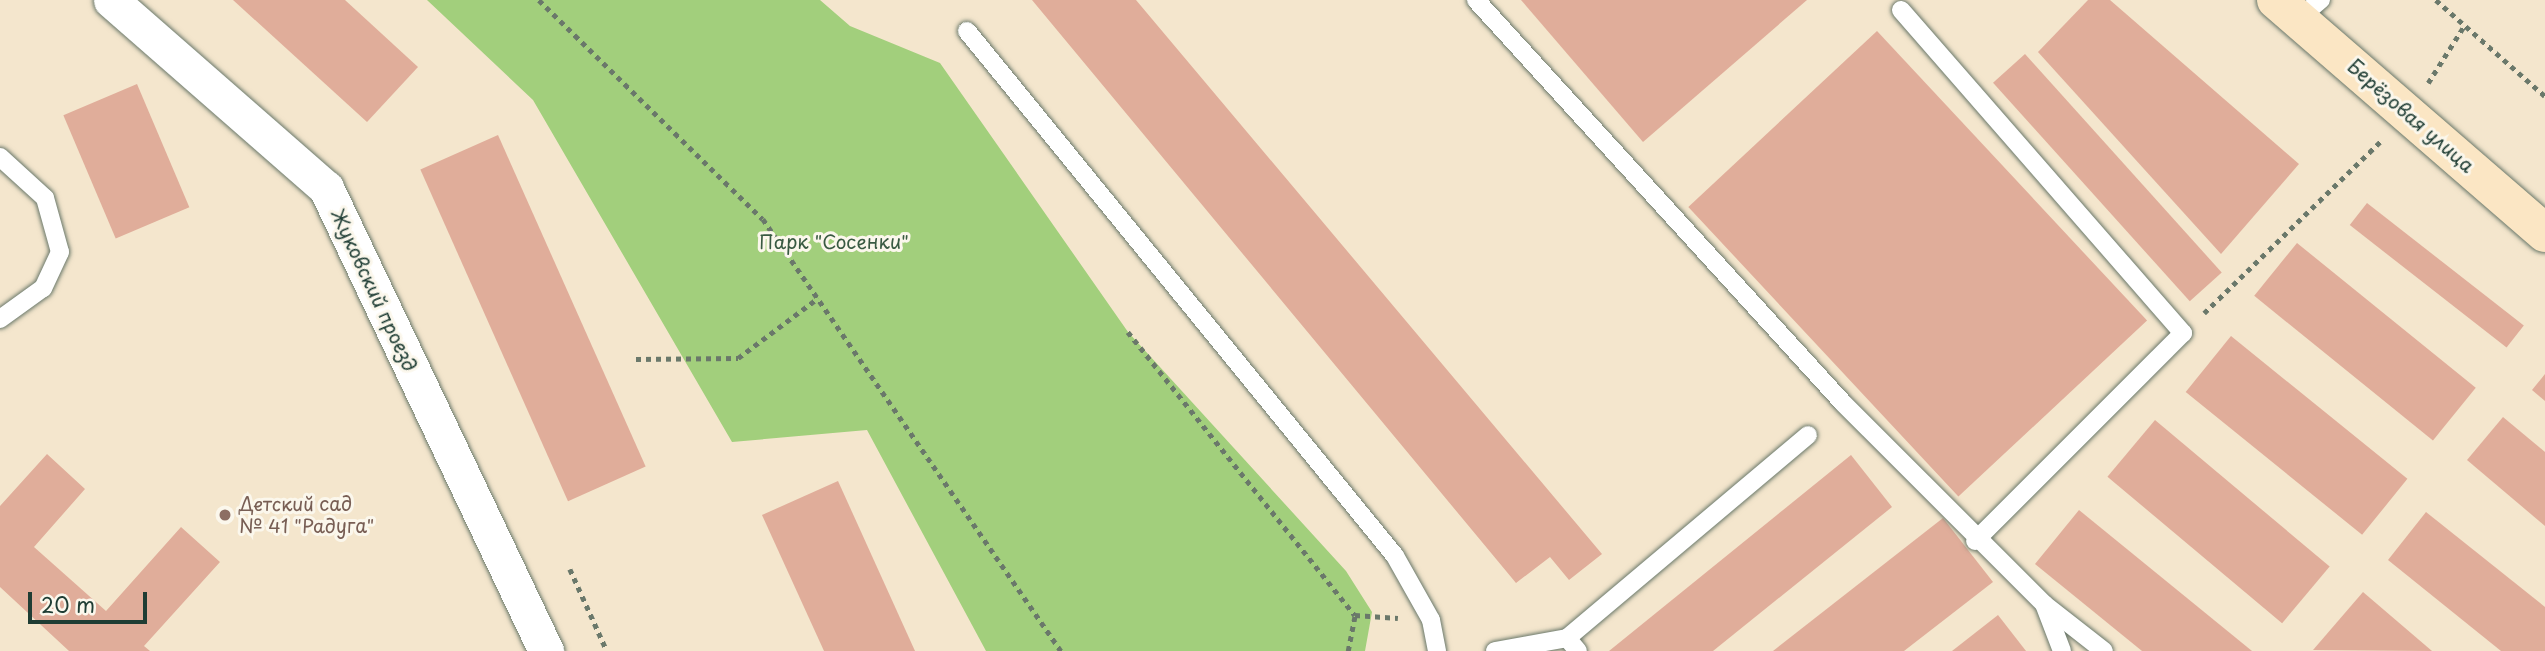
<!DOCTYPE html>
<meta charset="utf-8">
<style>
body{margin:0}
#map{position:relative;width:2545px;height:651px;overflow:hidden;background:#f4e6cd;font-family:"Playpen Sans",sans-serif}
div>[style]{position:absolute}
[style*='--x']{left:calc(var(--x)*1px);top:calc(var(--y)*1px);width:calc(var(--w)*1px);rotate:calc(var(--a)*1deg)}
.green>*{inset:0;background:#a2cf7c}
.building>*{inset:0;background:#e0ad9a;transform-origin:0 0}
.path>*{height:4.5px;margin-top:-2.25px;transform-origin:0;background:repeating-linear-gradient(90deg,#6a786a 0 5px,transparent 0 10px)}
.roads{filter:drop-shadow(0 0 2px #6a786a) drop-shadow(0 0 2px #6a786a)}
.lane>*{height:18px;margin:-9px;padding:0 9px;transform-origin:9px;border-radius:9px;background:#fff}
.street>*{height:35px;margin:-17.5px;padding:0 17.5px;transform-origin:17.5px;border-radius:17.5px;background:#fff}
.secondary>*{height:38px;margin:-19px;padding:0 19px;transform-origin:19px;border-radius:19px;background:#fbe6c4}
.dots>*{width:19px;height:19px;translate:-50% -50%;box-sizing:border-box;border:4px solid #fbf7ec;border-radius:50%}
span{translate:-50% -50%;white-space:nowrap;text-align:center;line-height:1.15;-webkit-text-stroke:6px #fbf7ec;paint-order:stroke}
.street-label{font-size:19px;color:#1f3d34}
.park-label{font-size:19px;color:#395a42}
.education-label{font-size:19px;color:#785e54}
.left{translate:0 -50%;text-align:left}
.scale{position:absolute;left:28px;top:592px;width:119px;height:32px;box-sizing:border-box;border:4px solid #1f3d34;border-top:0;padding-left:9px;font-size:21px;line-height:24px;white-space:nowrap;color:#1f3d34;-webkit-text-stroke:5px #fbf7ec;paint-order:stroke}
</style>
<div id="map">
<div class="green">
<i style="clip-path:polygon(427px 0,820px 0,850px 26px,940px 63px,1128px 332px,1346px 571px,1372px 612px,1365px 651px,986px 651px,867px 430px,732px 442px,533px 100px)"></i>
</div>
<div class="building">
<i style="clip-path:polygon(233px 0,345px 0,418px 67px,367px 122px)"></i>
<i style="clip-path:polygon(1032px 0,1136px 0,1602px 554px,1569px 580px,1550px 557px,1516px 583px)"></i>
<i style="clip-path:polygon(1521px 0,1807px 0,1643px 142px)"></i>
<i style="clip-path:polygon(2088px 0,2110px 0,2299px 164px,2221px 254px,2038px 52px)"></i>
<i style="left:1877px;top:31px;width:396px;height:258px;rotate:47deg"></i>
<i style="left:2025px;top:54px;width:294px;height:43px;rotate:48deg"></i>
<i style="left:137px;top:84px;width:134px;height:80px;rotate:67deg"></i>
<i style="left:498px;top:135px;width:363px;height:85px;rotate:66deg"></i>
<i style="left:2367px;top:203px;width:199px;height:28px;rotate:38deg"></i>
<i style="left:2297px;top:243px;width:230px;height:68px;rotate:39deg"></i>
<i style="left:2231px;top:336px;width:227px;height:72px;rotate:39deg"></i>
<i style="clip-path:polygon(2545px 374px,2545px 401px,2532px 390px)"></i>
<i style="clip-path:polygon(2503px 417px,2545px 452px,2545px 526px,2467px 460px)"></i>
<i style="left:2155px;top:420px;width:228px;height:74px;rotate:40deg"></i>
<i style="clip-path:polygon(47px 454px,85px 489px,34px 547px,106px 611px,181px 527px,220px 562px,144px 646px,150px 651px,69px 651px,0 587px,0 506px)"></i>
<i style="clip-path:polygon(1851px 455px,1892px 507px,1713px 651px,1609px 651px)"></i>
<i style="clip-path:polygon(838px 481px,915px 651px,824px 651px,762px 515px)"></i>
<i style="clip-path:polygon(2079px 510px,2252px 651px,2142px 651px,2035px 564px)"></i>
<i style="clip-path:polygon(2426px 512px,2545px 607px,2545px 651px,2501px 651px,2388px 560px)"></i>
<i style="clip-path:polygon(1943px 518px,1993px 582px,1904px 651px,1773px 651px)"></i>
<i style="clip-path:polygon(2363px 592px,2432px 651px,2313px 650px)"></i>
<i style="clip-path:polygon(1998px 615px,2026px 651px,1952px 651px)"></i>
</div>
<div class="path">
<i style="--x:539;--y:0;--w:313;--a:44.4"></i>
<i style="--x:763;--y:219;--w:525;--a:55.4"></i>
<i style="--x:2436;--y:0;--w:145;--a:41.4"></i>
<i style="--x:2428;--y:83;--w:67;--a:-57.7"></i>
<i style="--x:2204;--y:313;--w:247;--a:-44.2"></i>
<i style="--x:1128;--y:332;--w:363;--a:51.3"></i>
<i style="--x:636;--y:359;--w:102;--a:-0.6"></i>
<i style="--x:738;--y:358;--w:100;--a:-36.9"></i>
<i style="--x:570;--y:569;--w:90;--a:65.7"></i>
<i style="--x:1348;--y:651;--w:37;--a:-79"></i>
<i style="--x:1355;--y:615;--w:43;--a:4"></i>
</div>
<div class="roads">
<div class="lane">
<i style="--x:1476;--y:0;--w:546;--a:47.67"></i>
<i style="--x:1844;--y:404;--w:283;--a:45"></i>
<i style="--x:2044;--y:604;--w:50;--a:69"></i>
<i style="--x:1901;--y:10;--w:429;--a:48.9"></i>
<i style="--x:2183;--y:333;--w:294;--a:135"></i>
<i style="--x:2298;--y:19;--w:30;--a:-40"></i>
<i style="--x:967;--y:31;--w:677;--a:50.81"></i>
<i style="--x:1395;--y:556;--w:73;--a:60.6"></i>
<i style="--x:1431;--y:620;--w:32;--a:79"></i>
<i style="--x:0;--y:157;--w:61;--a:42.3"></i>
<i style="--x:45;--y:198;--w:56;--a:74.5"></i>
<i style="--x:60;--y:252;--w:40;--a:115"></i>
<i style="--x:43;--y:288;--w:53;--a:144.2"></i>
<i style="--x:2044;--y:604;--w:76;--a:38.1"></i>
<i style="--x:1567;--y:638;--w:315;--a:-40.1"></i>
<i style="--x:1495;--y:651;--w:73;--a:-10.2"></i>
<i style="--x:1567;--y:638;--w:17;--a:50"></i>
</div>
<div class="street">
<i style="--x:111;--y:0;--w:286;--a:41.2"></i>
<i style="--x:326;--y:188;--w:513;--a:64.58"></i>
</div>
<div class="secondary">
<i style="--x:2276;--y:0;--w:356;--a:40.9"></i>
</div>
</div>
<div class="dots">
<i style="left:225px;top:515px;background:#8d6e63"></i>
</div>
<div class="street-label">
<span style="left:2411px;top:116px;rotate:41deg">Берёзовая улица</span>
<span style="left:374px;top:290px;rotate:65deg">Жуковский проезд</span>
</div>
<div class="park-label">
<span style="left:834px;top:242px">Парк "Сосенки"</span>
</div>
<div class="education-label">
<span class="left" style="left:239px;top:515px">Детский сад<br>№ 41 "Радуга"</span>
</div>
<div class="scale">20 m</div>
</div>
